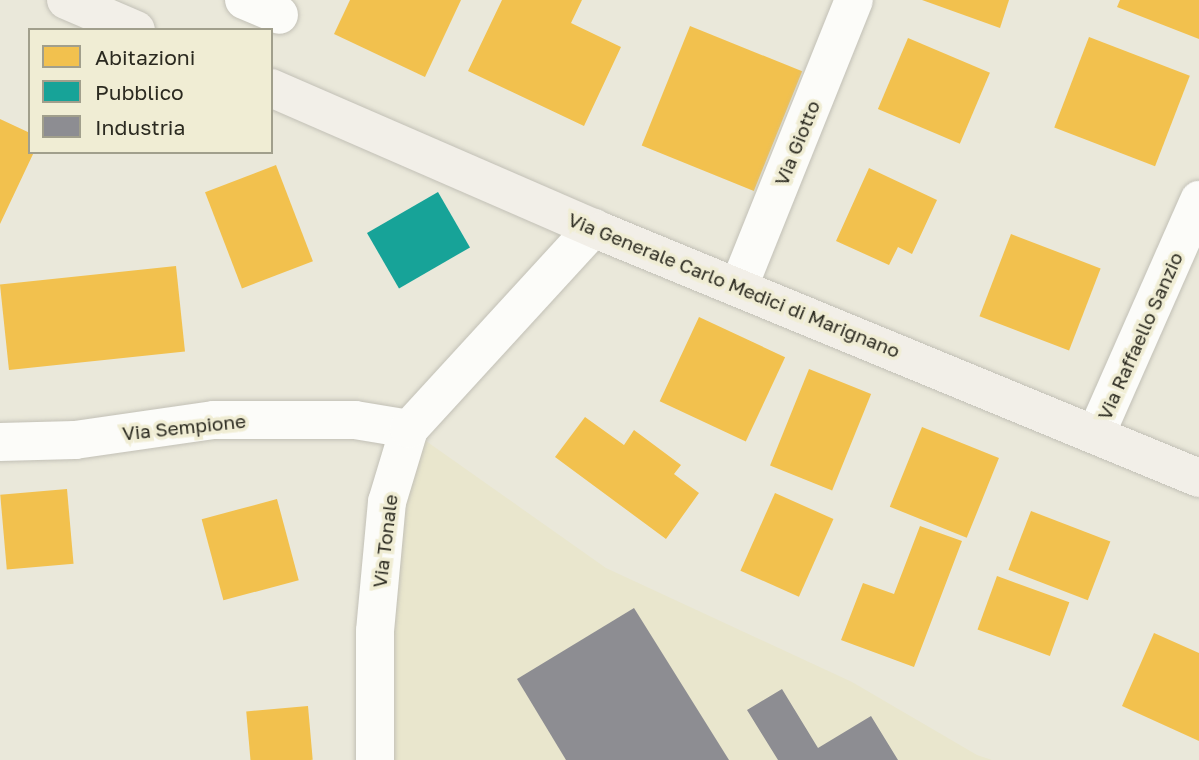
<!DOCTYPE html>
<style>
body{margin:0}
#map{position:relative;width:1199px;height:760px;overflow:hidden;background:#eae8da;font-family:"Golos Text",sans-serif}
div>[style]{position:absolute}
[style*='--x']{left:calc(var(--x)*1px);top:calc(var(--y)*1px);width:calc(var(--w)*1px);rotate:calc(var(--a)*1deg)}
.built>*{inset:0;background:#e9e6cd}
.homes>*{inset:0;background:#f2c14e;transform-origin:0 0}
.public>*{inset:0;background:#17a398;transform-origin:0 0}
.industry>*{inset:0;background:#8d8d92}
.roads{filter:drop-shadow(0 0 2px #c2c0b6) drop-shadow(0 0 2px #c2c0b6)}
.street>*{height:38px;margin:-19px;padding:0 19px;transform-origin:19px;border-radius:19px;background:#fcfcf9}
.secondary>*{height:38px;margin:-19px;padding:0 19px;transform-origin:19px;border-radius:19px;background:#f2efe8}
span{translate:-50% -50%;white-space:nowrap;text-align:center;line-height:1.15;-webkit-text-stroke:7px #f0edd4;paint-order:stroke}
.street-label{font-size:19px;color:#2b2a20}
.legend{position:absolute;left:28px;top:28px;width:245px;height:126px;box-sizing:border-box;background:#f0edd4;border:2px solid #a19f8c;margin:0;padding:9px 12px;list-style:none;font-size:21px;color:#2b2a20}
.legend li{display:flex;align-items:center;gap:14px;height:35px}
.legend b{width:35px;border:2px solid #a19f8c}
</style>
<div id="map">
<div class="built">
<i style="clip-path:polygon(409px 429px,606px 568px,852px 682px,977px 755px,992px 760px,375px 760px)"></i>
</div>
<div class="homes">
<i style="clip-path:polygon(350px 0,461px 0,425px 77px,334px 34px)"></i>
<i style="clip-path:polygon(502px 0,582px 0,571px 23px,621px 47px,584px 126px,468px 71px)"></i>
<i style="clip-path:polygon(922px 0,1009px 0,1000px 28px)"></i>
<i style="clip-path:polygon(1120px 0,1199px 0,1199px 39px,1117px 7px)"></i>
<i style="left:690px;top:26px;width:121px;height:129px;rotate:22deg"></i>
<i style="left:1089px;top:37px;width:108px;height:97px;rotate:21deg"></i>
<i style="left:908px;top:38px;width:89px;height:77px;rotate:23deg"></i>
<i style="clip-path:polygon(0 119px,30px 133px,30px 152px,34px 152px,0 224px)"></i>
<i style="left:276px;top:165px;width:103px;height:76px;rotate:69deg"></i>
<i style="clip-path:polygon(869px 168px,937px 200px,912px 254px,898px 247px,889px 265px,836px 241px)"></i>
<i style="left:1011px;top:234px;width:96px;height:88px;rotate:21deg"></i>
<i style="left:176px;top:266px;width:86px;height:177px;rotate:84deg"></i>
<i style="left:699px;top:317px;width:95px;height:93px;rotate:25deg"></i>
<i style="left:809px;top:369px;width:67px;height:104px;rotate:22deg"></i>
<i style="clip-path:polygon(585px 417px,624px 445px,634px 430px,681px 465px,674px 474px,699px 493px,666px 539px,555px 457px)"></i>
<i style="left:922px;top:427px;width:83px;height:86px;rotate:22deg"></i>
<i style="left:67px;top:489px;width:75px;height:67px;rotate:85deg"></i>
<i style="left:775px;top:493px;width:64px;height:85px;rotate:24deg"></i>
<i style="left:277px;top:499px;width:84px;height:78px;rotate:75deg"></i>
<i style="left:1031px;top:511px;width:85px;height:63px;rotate:21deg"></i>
<i style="clip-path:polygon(920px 526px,962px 541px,914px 667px,841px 640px,863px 583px,894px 594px)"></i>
<i style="left:997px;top:576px;width:77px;height:57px;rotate:20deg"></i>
<i style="clip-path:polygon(1154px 633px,1199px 653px,1199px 741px,1122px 706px)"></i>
<i style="left:308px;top:706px;width:54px;height:62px;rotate:85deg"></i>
</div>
<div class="public">
<i style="left:438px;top:192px;width:64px;height:82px;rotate:60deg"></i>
</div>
<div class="industry">
<i style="clip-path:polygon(634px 608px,729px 760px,566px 760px,517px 679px)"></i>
<i style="clip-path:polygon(782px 689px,818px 748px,871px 716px,898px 760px,778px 760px,747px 710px)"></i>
</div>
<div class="roads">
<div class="street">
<i style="--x:244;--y:0;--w:38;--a:23"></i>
<i style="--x:739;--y:286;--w:308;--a:-68.1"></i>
<i style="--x:1096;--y:434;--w:256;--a:-66.2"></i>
<i style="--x:0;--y:442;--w:75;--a:-1.5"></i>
<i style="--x:75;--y:440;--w:140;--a:-8.2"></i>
<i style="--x:214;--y:420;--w:141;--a:0"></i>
<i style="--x:355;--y:420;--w:55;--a:9.5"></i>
<i style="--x:375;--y:760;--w:129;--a:-90"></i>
<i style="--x:375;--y:631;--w:130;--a:-84.7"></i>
<i style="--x:387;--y:502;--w:76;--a:-73.2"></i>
<i style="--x:409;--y:429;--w:273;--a:-47.5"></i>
</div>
<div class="secondary">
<i style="--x:66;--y:0;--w:76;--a:23.2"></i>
<i style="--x:271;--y:88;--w:359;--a:23.5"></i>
<i style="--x:600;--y:231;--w:648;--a:22.41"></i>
</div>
</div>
<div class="street-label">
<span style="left:797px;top:143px;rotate:-68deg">Via Giotto</span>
<span style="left:734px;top:285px;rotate:22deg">Via Generale Carlo Medici di Marignano</span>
<span style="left:1140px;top:336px;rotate:-66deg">Via Raffaello Sanzio</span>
<span style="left:184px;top:427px;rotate:-6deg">Via Sempione</span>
<span style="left:385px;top:541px;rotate:-83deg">Via Tonale</span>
</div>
<ul class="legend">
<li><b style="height:19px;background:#f2c14e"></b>Abitazioni</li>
<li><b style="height:19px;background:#17a398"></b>Pubblico</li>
<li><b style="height:19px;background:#8d8d92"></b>Industria</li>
</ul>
</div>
